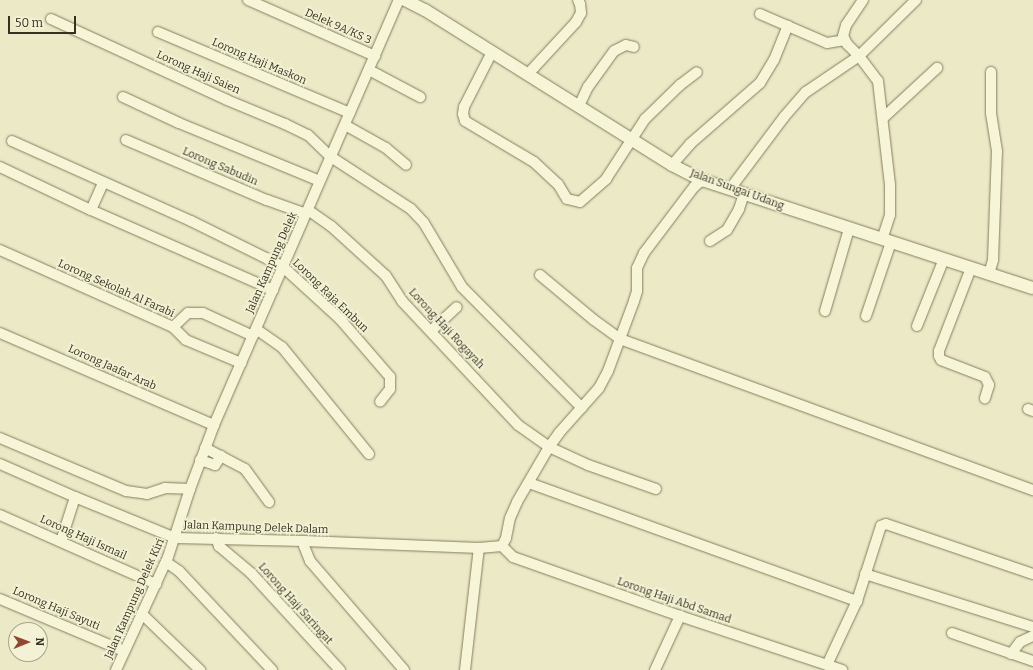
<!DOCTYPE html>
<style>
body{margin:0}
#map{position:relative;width:1033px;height:670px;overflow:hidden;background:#ebe9c6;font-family:Bitter,serif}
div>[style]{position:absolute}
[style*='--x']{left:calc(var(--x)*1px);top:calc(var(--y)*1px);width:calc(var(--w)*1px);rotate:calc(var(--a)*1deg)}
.roads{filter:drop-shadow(0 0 1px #857c5d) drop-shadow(0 0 1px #857c5d)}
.minor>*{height:10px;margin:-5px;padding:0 5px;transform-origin:5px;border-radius:5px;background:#f7f5d8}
.tertiary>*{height:12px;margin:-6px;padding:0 6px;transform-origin:6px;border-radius:6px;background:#f7f5d8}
span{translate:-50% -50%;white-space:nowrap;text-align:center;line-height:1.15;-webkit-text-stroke:3px #f3f2d5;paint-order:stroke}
.street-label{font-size:11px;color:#363020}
.north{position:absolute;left:8px;top:622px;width:40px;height:40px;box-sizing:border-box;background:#f3f2d5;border:1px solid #a7a48d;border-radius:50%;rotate:89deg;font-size:11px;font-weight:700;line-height:16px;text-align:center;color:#363020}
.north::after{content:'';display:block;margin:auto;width:14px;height:18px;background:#904831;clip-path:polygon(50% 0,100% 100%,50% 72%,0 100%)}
.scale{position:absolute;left:8px;top:16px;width:68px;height:18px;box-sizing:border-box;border:2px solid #363020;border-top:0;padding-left:5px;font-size:12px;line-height:14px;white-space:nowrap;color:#363020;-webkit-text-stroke:3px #f3f2d5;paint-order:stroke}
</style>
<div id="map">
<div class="roads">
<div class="minor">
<i style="--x:248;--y:0;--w:139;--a:23.8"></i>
<i style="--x:863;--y:0;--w:30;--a:124"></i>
<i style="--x:846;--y:25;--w:11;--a:105"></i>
<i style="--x:843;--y:36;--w:9;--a:63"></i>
<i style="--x:847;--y:44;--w:17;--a:45"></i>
<i style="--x:859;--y:56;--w:31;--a:53"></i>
<i style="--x:878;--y:81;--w:105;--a:83.4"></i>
<i style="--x:890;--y:185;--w:30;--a:90"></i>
<i style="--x:890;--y:215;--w:25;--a:108"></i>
<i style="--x:760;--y:14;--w:73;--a:23.4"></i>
<i style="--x:827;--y:43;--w:18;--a:-9"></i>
<i style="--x:51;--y:19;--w:194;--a:24.7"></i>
<i style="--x:227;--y:100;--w:63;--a:22.5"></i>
<i style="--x:285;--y:124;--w:25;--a:26"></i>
<i style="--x:308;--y:135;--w:32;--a:44"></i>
<i style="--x:331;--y:157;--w:95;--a:33"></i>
<i style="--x:411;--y:209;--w:19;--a:47"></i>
<i style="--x:424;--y:223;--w:74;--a:59.3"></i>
<i style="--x:462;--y:287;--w:170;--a:45.2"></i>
<i style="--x:158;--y:32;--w:208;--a:22.9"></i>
<i style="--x:492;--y:52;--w:62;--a:117"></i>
<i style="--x:464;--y:107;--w:7;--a:98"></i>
<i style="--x:463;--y:114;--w:7;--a:74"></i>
<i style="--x:465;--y:121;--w:80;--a:30.7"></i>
<i style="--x:534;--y:162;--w:33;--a:43"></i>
<i style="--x:558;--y:184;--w:17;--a:59"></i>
<i style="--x:567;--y:199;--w:13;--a:13"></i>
<i style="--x:580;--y:202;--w:35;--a:-41"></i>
<i style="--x:606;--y:179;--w:72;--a:-57"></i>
<i style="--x:645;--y:119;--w:49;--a:-44.2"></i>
<i style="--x:680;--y:85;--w:21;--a:-37"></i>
<i style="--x:369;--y:70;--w:58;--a:27.9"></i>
<i style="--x:528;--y:74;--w:71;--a:-47.3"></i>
<i style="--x:576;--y:22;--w:10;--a:-61"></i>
<i style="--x:581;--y:13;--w:9;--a:-96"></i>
<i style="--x:580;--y:4;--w:4;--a:-117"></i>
<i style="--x:123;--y:97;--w:62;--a:24.9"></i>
<i style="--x:179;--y:123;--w:152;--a:22.4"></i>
<i style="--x:579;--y:106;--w:21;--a:-65"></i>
<i style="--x:588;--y:87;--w:44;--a:-54.2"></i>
<i style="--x:614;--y:51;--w:13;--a:-27"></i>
<i style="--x:626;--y:45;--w:8;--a:14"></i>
<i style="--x:883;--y:118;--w:74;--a:-42.8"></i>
<i style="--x:345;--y:125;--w:47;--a:29.3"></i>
<i style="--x:386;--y:148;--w:26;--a:40"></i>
<i style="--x:126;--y:140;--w:153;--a:23.1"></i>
<i style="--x:267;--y:200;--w:41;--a:19.7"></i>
<i style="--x:12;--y:141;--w:196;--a:24.1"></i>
<i style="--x:191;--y:221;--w:102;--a:26.3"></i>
<i style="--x:282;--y:266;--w:79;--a:42.4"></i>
<i style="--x:340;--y:319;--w:77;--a:49.2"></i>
<i style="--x:390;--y:377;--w:12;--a:90"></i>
<i style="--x:390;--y:389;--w:16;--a:128"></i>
<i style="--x:672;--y:165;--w:28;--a:-49"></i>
<i style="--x:690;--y:144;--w:93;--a:-41.1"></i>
<i style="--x:760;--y:83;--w:27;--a:-59"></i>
<i style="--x:774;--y:60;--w:37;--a:-68"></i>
<i style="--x:0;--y:167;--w:101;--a:25.3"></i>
<i style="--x:91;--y:210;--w:199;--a:23.7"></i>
<i style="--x:730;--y:189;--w:90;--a:-53.1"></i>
<i style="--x:784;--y:117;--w:33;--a:-49"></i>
<i style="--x:806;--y:92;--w:64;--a:-34.2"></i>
<i style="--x:859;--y:56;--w:80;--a:-44.5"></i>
<i style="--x:91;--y:210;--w:30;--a:-66"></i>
<i style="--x:308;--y:210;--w:28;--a:35"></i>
<i style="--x:331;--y:226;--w:74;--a:42.3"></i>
<i style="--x:386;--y:276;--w:30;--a:57"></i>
<i style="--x:402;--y:301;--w:170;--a:46.9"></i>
<i style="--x:518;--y:425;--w:38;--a:35"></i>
<i style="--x:549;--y:447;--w:43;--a:24.8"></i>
<i style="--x:588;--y:465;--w:72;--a:19.4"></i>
<i style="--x:710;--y:241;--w:20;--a:-33"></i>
<i style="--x:727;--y:230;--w:24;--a:-60"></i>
<i style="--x:739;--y:209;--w:16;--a:-72"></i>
<i style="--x:0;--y:250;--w:189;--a:24"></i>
<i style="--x:173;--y:327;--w:18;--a:45"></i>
<i style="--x:186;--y:340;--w:60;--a:22.7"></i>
<i style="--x:971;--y:268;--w:89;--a:111.1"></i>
<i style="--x:939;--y:351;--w:5;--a:90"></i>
<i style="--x:939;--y:356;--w:4;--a:63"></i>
<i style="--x:941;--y:360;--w:47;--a:21.1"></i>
<i style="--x:985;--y:377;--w:9;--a:63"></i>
<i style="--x:989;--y:385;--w:14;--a:107"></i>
<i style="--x:989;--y:274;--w:15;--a:-74"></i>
<i style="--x:993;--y:260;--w:109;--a:-87.9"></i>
<i style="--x:997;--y:151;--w:38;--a:-99"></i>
<i style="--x:991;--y:113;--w:41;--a:-90"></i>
<i style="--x:540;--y:275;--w:70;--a:39.8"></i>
<i style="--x:594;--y:320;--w:32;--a:36"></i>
<i style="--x:620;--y:339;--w:440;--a:20.1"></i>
<i style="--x:825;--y:311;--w:85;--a:-73.7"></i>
<i style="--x:866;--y:316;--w:78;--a:-71.3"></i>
<i style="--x:917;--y:326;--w:72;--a:-68.1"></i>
<i style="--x:173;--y:327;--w:21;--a:-43"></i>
<i style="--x:188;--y:313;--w:15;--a:0"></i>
<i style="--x:203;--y:313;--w:55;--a:24.7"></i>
<i style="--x:256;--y:329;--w:32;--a:35"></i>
<i style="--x:282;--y:347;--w:138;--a:50.9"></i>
<i style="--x:431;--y:331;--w:35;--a:-43"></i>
<i style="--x:0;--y:333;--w:233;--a:23.3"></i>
<i style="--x:1028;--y:409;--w:5;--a:22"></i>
<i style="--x:0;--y:438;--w:137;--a:22.8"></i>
<i style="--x:126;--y:491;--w:21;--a:8"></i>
<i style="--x:147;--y:494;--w:19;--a:-18"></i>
<i style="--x:165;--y:488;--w:25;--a:2"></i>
<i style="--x:205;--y:448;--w:45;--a:27.7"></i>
<i style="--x:245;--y:469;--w:41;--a:54"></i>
<i style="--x:200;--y:460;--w:16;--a:18"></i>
<i style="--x:215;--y:465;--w:11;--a:-56"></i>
<i style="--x:0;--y:464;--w:82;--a:23.7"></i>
<i style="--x:75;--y:497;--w:108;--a:22.3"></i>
<i style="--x:175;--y:538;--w:129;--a:1.3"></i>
<i style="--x:304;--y:541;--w:175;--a:2.3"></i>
<i style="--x:479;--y:548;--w:23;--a:-5"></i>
<i style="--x:529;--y:483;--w:349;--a:19.8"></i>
<i style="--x:0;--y:515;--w:171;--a:23.9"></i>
<i style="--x:216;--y:538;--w:9;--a:69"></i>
<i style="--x:219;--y:546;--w:42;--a:40.2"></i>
<i style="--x:251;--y:573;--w:132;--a:47.5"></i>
<i style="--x:61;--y:541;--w:46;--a:-72.3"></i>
<i style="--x:304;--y:541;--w:5;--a:90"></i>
<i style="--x:304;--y:546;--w:16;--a:68"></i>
<i style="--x:310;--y:561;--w:144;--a:49.2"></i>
<i style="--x:502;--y:546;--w:9;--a:-63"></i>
<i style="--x:506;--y:538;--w:20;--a:-79"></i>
<i style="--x:510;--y:518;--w:17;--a:-66"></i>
<i style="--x:517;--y:502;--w:64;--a:-59.8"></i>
<i style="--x:549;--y:447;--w:17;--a:-54"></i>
<i style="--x:559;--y:433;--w:60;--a:-48.4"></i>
<i style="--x:599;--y:388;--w:19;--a:-62"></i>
<i style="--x:608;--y:371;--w:75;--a:-69.6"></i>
<i style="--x:634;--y:301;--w:10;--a:-73"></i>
<i style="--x:637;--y:291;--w:23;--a:-90"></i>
<i style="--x:637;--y:268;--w:17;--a:-65"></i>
<i style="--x:644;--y:253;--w:83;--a:-52.9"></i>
<i style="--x:694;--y:187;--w:11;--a:-41"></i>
<i style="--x:502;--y:546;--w:16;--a:45"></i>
<i style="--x:513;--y:557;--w:177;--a:19.5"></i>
<i style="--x:680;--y:616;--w:171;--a:18.4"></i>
<i style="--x:166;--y:562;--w:16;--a:35"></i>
<i style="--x:179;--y:571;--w:136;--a:46.8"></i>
<i style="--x:865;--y:574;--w:176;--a:17.5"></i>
<i style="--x:0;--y:599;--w:134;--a:22.8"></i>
<i style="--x:142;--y:614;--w:81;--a:44"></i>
<i style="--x:952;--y:633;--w:86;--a:19.1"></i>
<i style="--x:1011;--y:654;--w:15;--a:-53"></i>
<i style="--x:1020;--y:642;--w:14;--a:-25"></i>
<i style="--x:827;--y:665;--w:71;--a:-64.9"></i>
<i style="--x:857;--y:601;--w:79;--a:-72.3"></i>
<i style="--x:881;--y:526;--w:5;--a:-22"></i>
<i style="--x:886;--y:524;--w:155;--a:18.8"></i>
<i style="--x:116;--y:670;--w:124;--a:-65.3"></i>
<i style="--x:168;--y:557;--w:71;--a:-72.1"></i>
<i style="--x:190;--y:489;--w:68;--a:-69.4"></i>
<i style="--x:214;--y:425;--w:464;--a:-66.5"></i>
<i style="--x:465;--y:670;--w:123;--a:-83.5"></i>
<i style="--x:655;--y:670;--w:60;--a:-65.2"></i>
</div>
<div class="tertiary">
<i style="--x:405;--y:0;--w:22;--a:27"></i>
<i style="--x:425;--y:10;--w:292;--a:32.1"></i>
<i style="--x:672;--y:165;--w:34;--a:27"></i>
<i style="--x:702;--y:180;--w:348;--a:18.1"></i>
</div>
</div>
<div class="street-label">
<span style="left:338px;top:27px;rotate:24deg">Delek 9A/KS 3</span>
<span style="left:259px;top:62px;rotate:23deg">Lorong Haji Maskon</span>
<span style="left:198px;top:73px;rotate:24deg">Lorong Haji Saien</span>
<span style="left:220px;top:167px;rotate:23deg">Lorong Sabudin</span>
<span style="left:737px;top:190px;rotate:20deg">Jalan Sungai Udang</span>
<span style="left:272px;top:263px;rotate:-66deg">Jalan Kampung Delek</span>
<span style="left:116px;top:289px;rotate:24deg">Lorong Sekolah Al Farabi</span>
<span style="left:330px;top:296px;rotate:44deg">Lorong Raja Embun</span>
<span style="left:446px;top:329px;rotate:47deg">Lorong Haji Rogayah</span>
<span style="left:112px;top:368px;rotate:24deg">Lorong Jaafar Arab</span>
<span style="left:256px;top:528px;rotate:2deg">Jalan Kampung Delek Dalam</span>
<span style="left:83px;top:538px;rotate:24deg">Lorong Haji Ismail</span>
<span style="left:135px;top:599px;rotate:-66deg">Jalan Kampung Delek Kiri</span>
<span style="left:674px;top:601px;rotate:19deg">Lorong Haji Abd Samad</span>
<span style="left:295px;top:604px;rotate:48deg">Lorong Haji Saringat</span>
<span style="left:56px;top:609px;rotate:23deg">Lorong Haji Sayuti</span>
</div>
<div class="north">N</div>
<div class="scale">50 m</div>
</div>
